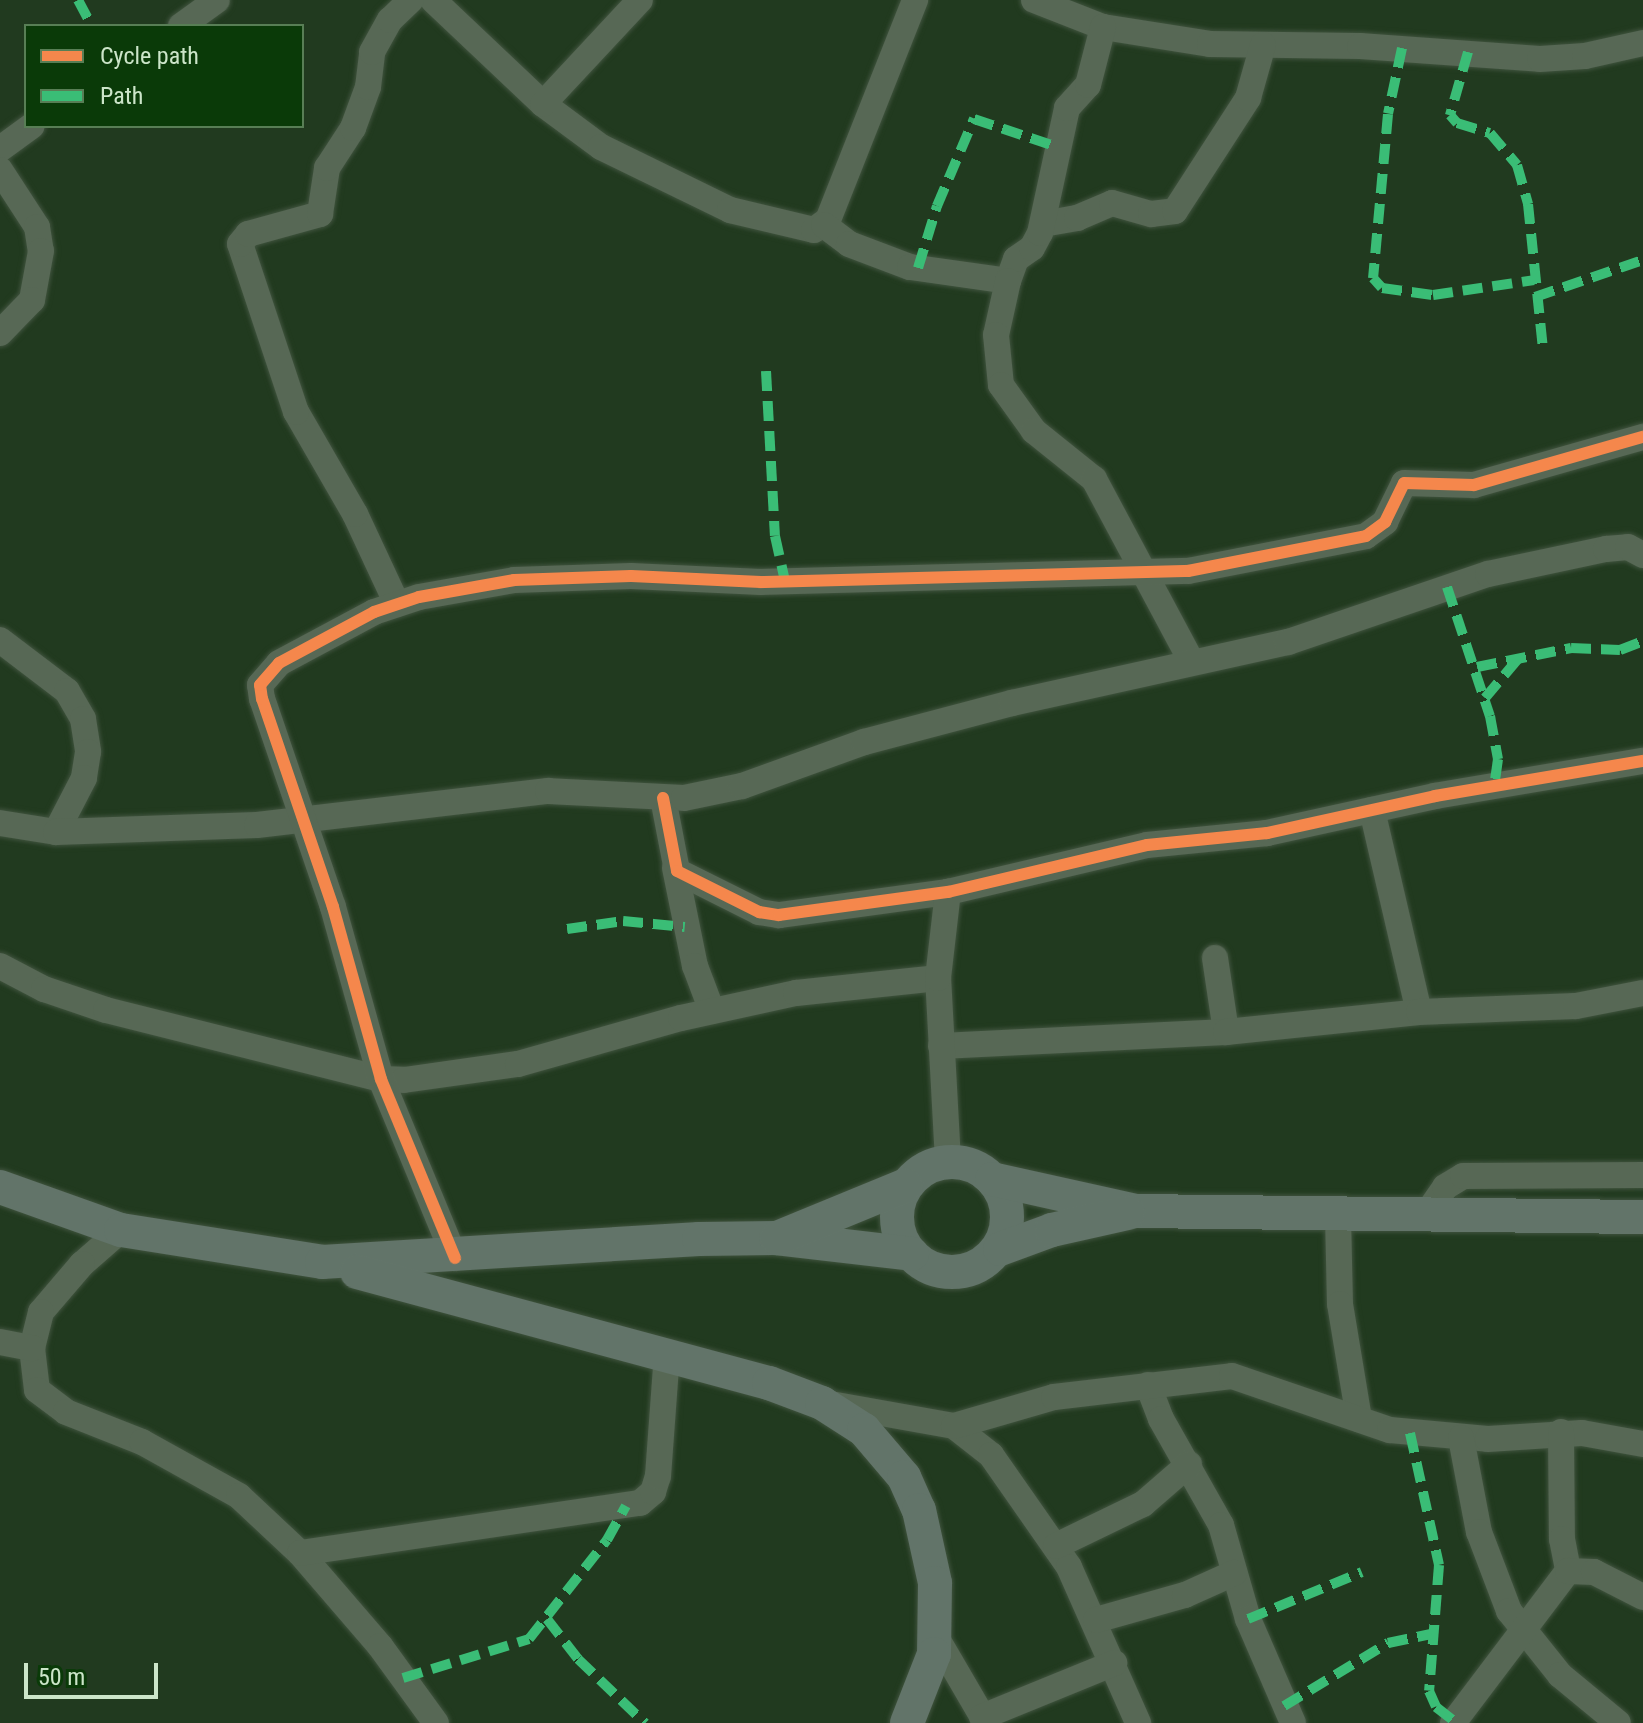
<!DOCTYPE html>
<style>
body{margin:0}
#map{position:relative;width:1643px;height:1723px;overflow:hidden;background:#213a1f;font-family:"Roboto Condensed",sans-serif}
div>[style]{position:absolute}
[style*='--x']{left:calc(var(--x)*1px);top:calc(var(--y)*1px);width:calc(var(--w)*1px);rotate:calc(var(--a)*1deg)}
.roads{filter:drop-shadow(0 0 2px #40533e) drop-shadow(0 0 2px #40533e)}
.minor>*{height:26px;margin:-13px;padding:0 13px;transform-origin:13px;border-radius:13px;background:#576855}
.major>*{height:34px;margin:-17px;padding:0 17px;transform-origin:17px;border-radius:17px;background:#627469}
.major>.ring{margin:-17px;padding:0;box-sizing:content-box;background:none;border:34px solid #627469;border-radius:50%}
.quiet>*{height:10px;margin-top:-5px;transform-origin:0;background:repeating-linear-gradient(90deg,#3abd76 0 20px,transparent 0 30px)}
.cycleway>*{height:12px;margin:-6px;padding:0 6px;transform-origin:6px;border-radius:6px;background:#f5874c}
span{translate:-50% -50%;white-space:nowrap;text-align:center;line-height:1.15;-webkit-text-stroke:7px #0a3a08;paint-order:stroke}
.legend{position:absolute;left:24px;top:24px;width:280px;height:104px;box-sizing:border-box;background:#0a3a08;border:2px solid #587e55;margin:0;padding:10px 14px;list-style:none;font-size:24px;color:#cce5c9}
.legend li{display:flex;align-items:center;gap:16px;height:40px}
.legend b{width:40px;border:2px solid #587e55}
.scale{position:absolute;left:24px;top:1663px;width:134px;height:36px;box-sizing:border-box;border:4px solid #cce5c9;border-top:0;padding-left:10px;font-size:24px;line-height:28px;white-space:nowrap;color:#cce5c9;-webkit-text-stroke:6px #0a3a08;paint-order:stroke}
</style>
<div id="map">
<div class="roads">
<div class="minor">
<i style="--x:433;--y:0;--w:151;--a:43.4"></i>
<i style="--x:543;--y:104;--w:72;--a:36.6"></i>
<i style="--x:601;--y:147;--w:144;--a:26"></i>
<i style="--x:730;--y:210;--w:86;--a:13.4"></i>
<i style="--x:814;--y:230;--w:17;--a:-36"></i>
<i style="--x:828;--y:220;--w:237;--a:-68.4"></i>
<i style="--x:1034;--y:0;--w:74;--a:21.4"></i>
<i style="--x:1103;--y:27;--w:108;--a:9"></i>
<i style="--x:1210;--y:44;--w:150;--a:0.8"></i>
<i style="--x:1360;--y:46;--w:180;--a:4.1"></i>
<i style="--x:1540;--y:59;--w:45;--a:-3.8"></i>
<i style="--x:1585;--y:56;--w:59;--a:-12.6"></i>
<i style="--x:181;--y:26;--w:44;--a:-35.8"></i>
<i style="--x:543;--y:104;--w:142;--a:-47"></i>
<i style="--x:0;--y:149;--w:39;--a:-36"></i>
<i style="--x:0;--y:170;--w:68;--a:57"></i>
<i style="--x:37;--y:227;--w:24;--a:81"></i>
<i style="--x:41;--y:251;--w:50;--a:100.4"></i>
<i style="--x:32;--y:300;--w:46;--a:134.1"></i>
<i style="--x:1043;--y:224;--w:35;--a:-10"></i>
<i style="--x:1077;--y:218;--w:38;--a:-23"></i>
<i style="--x:1112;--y:203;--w:41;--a:15.8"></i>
<i style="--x:1151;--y:214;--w:24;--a:-7"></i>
<i style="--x:1175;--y:211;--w:135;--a:-57.1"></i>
<i style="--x:1248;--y:98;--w:55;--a:-74.2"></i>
<i style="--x:824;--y:225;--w:31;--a:37"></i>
<i style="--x:849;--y:244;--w:65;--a:20.7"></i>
<i style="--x:910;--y:267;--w:99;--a:8.1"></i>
<i style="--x:1008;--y:281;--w:23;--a:-70"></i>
<i style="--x:1016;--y:259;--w:19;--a:-35"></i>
<i style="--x:1032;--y:248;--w:17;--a:-62"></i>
<i style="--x:1040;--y:233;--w:128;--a:-77.8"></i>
<i style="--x:1067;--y:108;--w:31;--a:-48"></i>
<i style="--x:1088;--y:85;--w:60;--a:-75.5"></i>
<i style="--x:1008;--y:281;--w:55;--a:102.5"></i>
<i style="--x:996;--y:335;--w:50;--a:84.3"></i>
<i style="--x:1001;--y:385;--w:57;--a:54.3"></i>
<i style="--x:1034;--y:431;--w:77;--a:38.7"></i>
<i style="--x:1094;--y:479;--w:206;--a:61.9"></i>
<i style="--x:397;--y:604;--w:99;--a:-115"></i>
<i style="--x:355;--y:514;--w:118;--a:-120"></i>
<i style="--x:296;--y:412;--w:177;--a:-108.4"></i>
<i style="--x:240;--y:244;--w:13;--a:-51"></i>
<i style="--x:248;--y:234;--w:75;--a:-15.5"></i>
<i style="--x:320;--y:214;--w:47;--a:-81.3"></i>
<i style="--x:327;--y:168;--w:48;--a:-57"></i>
<i style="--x:353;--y:128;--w:44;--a:-69.9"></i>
<i style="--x:368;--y:87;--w:35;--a:-83"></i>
<i style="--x:372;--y:52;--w:37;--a:-61"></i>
<i style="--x:390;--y:20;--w:29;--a:-44"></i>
<i style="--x:0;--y:640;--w:84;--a:37.3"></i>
<i style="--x:67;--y:691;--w:32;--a:60"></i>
<i style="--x:83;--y:719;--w:33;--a:81"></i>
<i style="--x:88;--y:752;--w:26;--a:99"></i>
<i style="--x:84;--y:778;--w:61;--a:117.4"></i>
<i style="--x:56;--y:832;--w:57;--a:-170.9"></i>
<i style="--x:663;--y:798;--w:74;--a:79.1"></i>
<i style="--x:677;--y:871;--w:92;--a:26.6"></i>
<i style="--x:759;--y:912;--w:20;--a:9"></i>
<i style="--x:779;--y:915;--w:171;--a:-7.8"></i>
<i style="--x:948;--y:892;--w:204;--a:-13.3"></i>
<i style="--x:1147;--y:845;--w:121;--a:-5.7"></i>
<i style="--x:1267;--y:833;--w:172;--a:-12.4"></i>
<i style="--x:1435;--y:796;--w:211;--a:-9.6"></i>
<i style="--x:1372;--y:810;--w:207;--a:76.9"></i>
<i style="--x:56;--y:832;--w:201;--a:-2"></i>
<i style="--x:257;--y:825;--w:293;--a:-6.7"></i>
<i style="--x:548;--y:791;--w:136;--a:2.9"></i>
<i style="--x:684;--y:798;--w:59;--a:-11.7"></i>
<i style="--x:742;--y:786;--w:130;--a:-19.8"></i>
<i style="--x:864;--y:742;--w:153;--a:-14.8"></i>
<i style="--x:1012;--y:703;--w:283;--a:-12.5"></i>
<i style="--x:1288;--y:642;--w:211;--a:-18.8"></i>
<i style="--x:1488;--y:574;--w:121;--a:-12"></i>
<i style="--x:1606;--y:549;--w:22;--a:-5"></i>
<i style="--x:1628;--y:547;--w:17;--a:28"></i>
<i style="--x:675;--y:868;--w:100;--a:78.5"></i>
<i style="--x:695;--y:966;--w:48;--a:69.3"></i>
<i style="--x:1215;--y:958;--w:75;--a:81.5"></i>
<i style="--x:0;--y:966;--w:50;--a:27.6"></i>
<i style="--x:44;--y:989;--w:65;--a:18.7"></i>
<i style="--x:106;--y:1010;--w:284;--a:14.1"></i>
<i style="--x:381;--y:1079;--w:23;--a:2"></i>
<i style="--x:404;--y:1080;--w:115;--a:-8"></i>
<i style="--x:518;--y:1064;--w:169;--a:-15.8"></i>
<i style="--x:681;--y:1018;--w:118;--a:-12.3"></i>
<i style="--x:796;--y:993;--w:143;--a:-6"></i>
<i style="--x:941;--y:1046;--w:285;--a:-2.8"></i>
<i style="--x:1226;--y:1032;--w:194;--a:-5.9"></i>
<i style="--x:1419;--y:1012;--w:157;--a:-2.2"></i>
<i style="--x:1576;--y:1006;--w:68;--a:-11"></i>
<i style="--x:948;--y:1161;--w:183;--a:-93.1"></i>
<i style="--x:938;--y:978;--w:87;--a:-83.4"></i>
<i style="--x:1338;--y:1216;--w:88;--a:88.7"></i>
<i style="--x:1340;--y:1304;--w:117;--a:80.6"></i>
<i style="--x:1425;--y:1216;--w:35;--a:-55"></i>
<i style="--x:1445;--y:1187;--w:21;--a:-31"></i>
<i style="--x:1463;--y:1176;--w:180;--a:-0.3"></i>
<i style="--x:121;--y:1230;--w:52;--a:138.9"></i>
<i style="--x:82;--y:1264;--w:63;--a:130.5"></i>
<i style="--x:41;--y:1312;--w:37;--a:104"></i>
<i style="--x:32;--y:1348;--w:42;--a:83.2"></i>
<i style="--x:37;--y:1390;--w:36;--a:37"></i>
<i style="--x:66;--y:1412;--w:82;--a:21.5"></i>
<i style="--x:142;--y:1442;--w:111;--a:29.1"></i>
<i style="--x:239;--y:1496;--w:83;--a:43.1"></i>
<i style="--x:300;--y:1553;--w:123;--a:49.3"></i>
<i style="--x:380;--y:1646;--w:95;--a:54"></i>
<i style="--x:455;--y:1258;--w:194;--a:-112.5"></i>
<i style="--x:381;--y:1079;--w:179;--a:-105.6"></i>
<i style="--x:333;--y:907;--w:220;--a:-108.8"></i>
<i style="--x:262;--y:699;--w:14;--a:-98"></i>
<i style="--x:260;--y:685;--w:29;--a:-49"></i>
<i style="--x:279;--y:663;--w:108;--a:-28.2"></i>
<i style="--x:374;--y:612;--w:47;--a:-18.4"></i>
<i style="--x:419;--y:597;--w:97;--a:-10.1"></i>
<i style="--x:514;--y:580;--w:117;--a:-2"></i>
<i style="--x:631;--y:576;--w:130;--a:2.6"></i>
<i style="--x:761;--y:582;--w:427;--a:-1.5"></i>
<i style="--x:1188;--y:571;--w:181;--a:-11.1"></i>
<i style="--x:1366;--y:536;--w:24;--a:-36"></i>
<i style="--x:1385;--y:522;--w:43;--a:-64"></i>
<i style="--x:1404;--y:483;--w:70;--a:1.6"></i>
<i style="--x:1474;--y:485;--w:176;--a:-15.9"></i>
<i style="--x:0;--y:1342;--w:33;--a:11"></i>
<i style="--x:1148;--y:1385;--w:36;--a:69"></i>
<i style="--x:1161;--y:1419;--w:122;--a:60.5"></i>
<i style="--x:1221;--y:1525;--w:98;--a:74"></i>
<i style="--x:1248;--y:1619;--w:113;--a:66.6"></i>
<i style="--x:825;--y:1403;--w:131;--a:10.1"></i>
<i style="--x:954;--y:1426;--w:47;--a:38.1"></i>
<i style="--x:991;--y:1455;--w:136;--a:55.1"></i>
<i style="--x:1069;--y:1567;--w:171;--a:66.1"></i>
<i style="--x:954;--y:1426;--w:104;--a:-16.2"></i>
<i style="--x:1054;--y:1397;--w:179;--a:-6.7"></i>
<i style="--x:1232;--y:1376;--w:167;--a:18.9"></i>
<i style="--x:1390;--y:1430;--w:98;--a:5.2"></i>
<i style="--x:1488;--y:1439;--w:94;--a:-3.7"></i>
<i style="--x:1582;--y:1433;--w:62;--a:10.2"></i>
<i style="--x:1561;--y:1432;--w:107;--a:89.5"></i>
<i style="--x:1562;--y:1539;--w:33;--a:79"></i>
<i style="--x:1461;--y:1438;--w:96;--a:79.2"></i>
<i style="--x:1479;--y:1532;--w:85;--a:69.2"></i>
<i style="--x:1509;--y:1611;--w:82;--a:51.4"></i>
<i style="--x:1560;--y:1675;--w:75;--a:39.6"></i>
<i style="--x:1056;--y:1546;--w:97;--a:-25.8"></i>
<i style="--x:1143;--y:1504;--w:61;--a:-41"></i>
<i style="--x:300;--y:1553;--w:344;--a:-8.4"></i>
<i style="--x:640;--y:1503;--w:17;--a:-40"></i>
<i style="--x:653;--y:1492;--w:17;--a:-73"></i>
<i style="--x:658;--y:1476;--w:122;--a:-85.8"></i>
<i style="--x:1096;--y:1620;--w:92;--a:-15.7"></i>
<i style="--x:1185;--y:1595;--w:54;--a:-24.2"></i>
<i style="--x:936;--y:1637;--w:99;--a:59.8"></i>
<i style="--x:982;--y:1717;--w:143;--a:-22.2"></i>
<i style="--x:1453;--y:1723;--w:191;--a:-52.9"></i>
<i style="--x:1568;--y:1571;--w:26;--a:2"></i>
<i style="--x:1594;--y:1572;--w:55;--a:27"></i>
</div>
<div class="major">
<i class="ring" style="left:897px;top:1162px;width:76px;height:76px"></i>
<i style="--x:992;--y:1179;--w:148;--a:12.5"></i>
<i style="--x:1136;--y:1211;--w:507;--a:0.68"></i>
<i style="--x:0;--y:1187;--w:128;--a:19.6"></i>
<i style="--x:121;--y:1230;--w:204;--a:9"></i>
<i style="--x:322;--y:1262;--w:378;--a:-3.5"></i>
<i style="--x:699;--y:1239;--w:77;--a:-0.7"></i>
<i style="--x:776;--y:1238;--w:137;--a:6.7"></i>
<i style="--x:777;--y:1238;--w:139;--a:-22.3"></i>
<i style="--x:1000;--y:1249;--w:55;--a:-20.1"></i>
<i style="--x:1052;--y:1230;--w:78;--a:-12.6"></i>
<i style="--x:357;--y:1272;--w:427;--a:15.1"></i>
<i style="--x:769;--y:1383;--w:57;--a:20.7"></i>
<i style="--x:822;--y:1403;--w:50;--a:32.7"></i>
<i style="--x:864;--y:1430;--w:62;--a:49.6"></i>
<i style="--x:904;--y:1477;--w:36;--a:66"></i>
<i style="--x:919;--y:1510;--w:75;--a:77.6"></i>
<i style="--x:935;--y:1583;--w:71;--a:90.8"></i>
<i style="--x:934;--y:1654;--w:74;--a:111.4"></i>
</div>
</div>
<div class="quiet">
<i style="--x:78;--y:0;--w:30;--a:62"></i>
<i style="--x:1402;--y:48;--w:67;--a:102"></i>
<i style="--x:1388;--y:114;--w:165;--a:95.2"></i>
<i style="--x:1373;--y:278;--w:13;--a:48"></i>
<i style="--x:1382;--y:288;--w:51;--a:7.8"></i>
<i style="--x:1433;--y:295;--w:102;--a:-8.4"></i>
<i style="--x:1468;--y:52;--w:66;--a:105.9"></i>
<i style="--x:1450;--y:115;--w:11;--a:49"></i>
<i style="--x:1457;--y:123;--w:34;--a:17"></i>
<i style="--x:1490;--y:133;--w:42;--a:49.8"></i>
<i style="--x:1517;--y:165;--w:41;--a:74.2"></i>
<i style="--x:1528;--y:204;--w:146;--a:84.1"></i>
<i style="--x:918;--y:268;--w:65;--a:-73"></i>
<i style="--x:937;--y:206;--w:95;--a:-67"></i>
<i style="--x:974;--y:119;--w:88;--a:18.6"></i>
<i style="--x:1535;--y:297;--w:114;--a:-18.9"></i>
<i style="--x:766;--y:371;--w:165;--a:86.9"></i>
<i style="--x:775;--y:536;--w:46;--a:77.5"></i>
<i style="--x:1447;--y:587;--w:136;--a:71.6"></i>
<i style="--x:1490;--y:716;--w:44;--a:79.5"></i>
<i style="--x:1498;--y:759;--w:29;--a:98"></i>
<i style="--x:1477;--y:667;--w:96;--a:-11.4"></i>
<i style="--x:1571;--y:648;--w:49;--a:2.3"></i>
<i style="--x:1620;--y:650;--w:25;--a:-21"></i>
<i style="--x:1485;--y:698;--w:51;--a:-49.8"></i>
<i style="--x:567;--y:929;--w:57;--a:-8.1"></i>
<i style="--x:623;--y:921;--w:62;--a:5.5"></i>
<i style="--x:1410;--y:1433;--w:135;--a:77.6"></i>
<i style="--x:1439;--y:1565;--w:126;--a:94.5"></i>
<i style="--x:1429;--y:1691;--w:17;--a:66"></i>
<i style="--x:1436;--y:1707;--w:23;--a:38"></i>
<i style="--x:547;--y:1619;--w:51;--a:52.2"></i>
<i style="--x:578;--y:1659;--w:93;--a:43.7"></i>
<i style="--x:1248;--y:1619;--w:123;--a:-22.4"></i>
<i style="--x:403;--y:1678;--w:132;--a:-17.2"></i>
<i style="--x:529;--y:1639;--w:126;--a:-51.8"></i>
<i style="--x:607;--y:1540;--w:39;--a:-61"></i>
<i style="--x:1284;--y:1706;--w:122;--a:-31.2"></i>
<i style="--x:1388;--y:1643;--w:44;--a:-11.8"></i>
</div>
<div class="cycleway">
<i style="--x:663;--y:798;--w:74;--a:79.1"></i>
<i style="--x:677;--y:871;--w:92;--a:26.6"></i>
<i style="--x:759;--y:912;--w:20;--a:9"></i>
<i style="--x:779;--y:915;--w:171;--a:-7.8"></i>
<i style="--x:948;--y:892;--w:204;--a:-13.3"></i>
<i style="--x:1147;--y:845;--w:121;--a:-5.7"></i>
<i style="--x:1267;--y:833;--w:172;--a:-12.4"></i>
<i style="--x:1435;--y:796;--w:211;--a:-9.6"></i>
<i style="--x:455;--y:1258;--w:194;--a:-112.5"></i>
<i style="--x:381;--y:1079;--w:179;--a:-105.6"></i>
<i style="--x:333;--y:907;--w:220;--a:-108.8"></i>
<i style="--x:262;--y:699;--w:14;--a:-98"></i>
<i style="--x:260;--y:685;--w:29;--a:-49"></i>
<i style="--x:279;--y:663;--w:108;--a:-28.2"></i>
<i style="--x:374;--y:612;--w:47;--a:-18.4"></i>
<i style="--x:419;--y:597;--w:97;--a:-10.1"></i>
<i style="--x:514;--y:580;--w:117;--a:-2"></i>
<i style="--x:631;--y:576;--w:130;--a:2.6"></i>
<i style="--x:761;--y:582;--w:427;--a:-1.5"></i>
<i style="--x:1188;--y:571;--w:181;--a:-11.1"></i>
<i style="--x:1366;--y:536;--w:24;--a:-36"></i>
<i style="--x:1385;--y:522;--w:43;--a:-64"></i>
<i style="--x:1404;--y:483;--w:70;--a:1.6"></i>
<i style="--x:1474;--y:485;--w:176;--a:-15.9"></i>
</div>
<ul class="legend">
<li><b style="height:10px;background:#f5874c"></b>Cycle path</li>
<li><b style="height:10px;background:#3abd76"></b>Path</li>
</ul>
<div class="scale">50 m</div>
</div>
